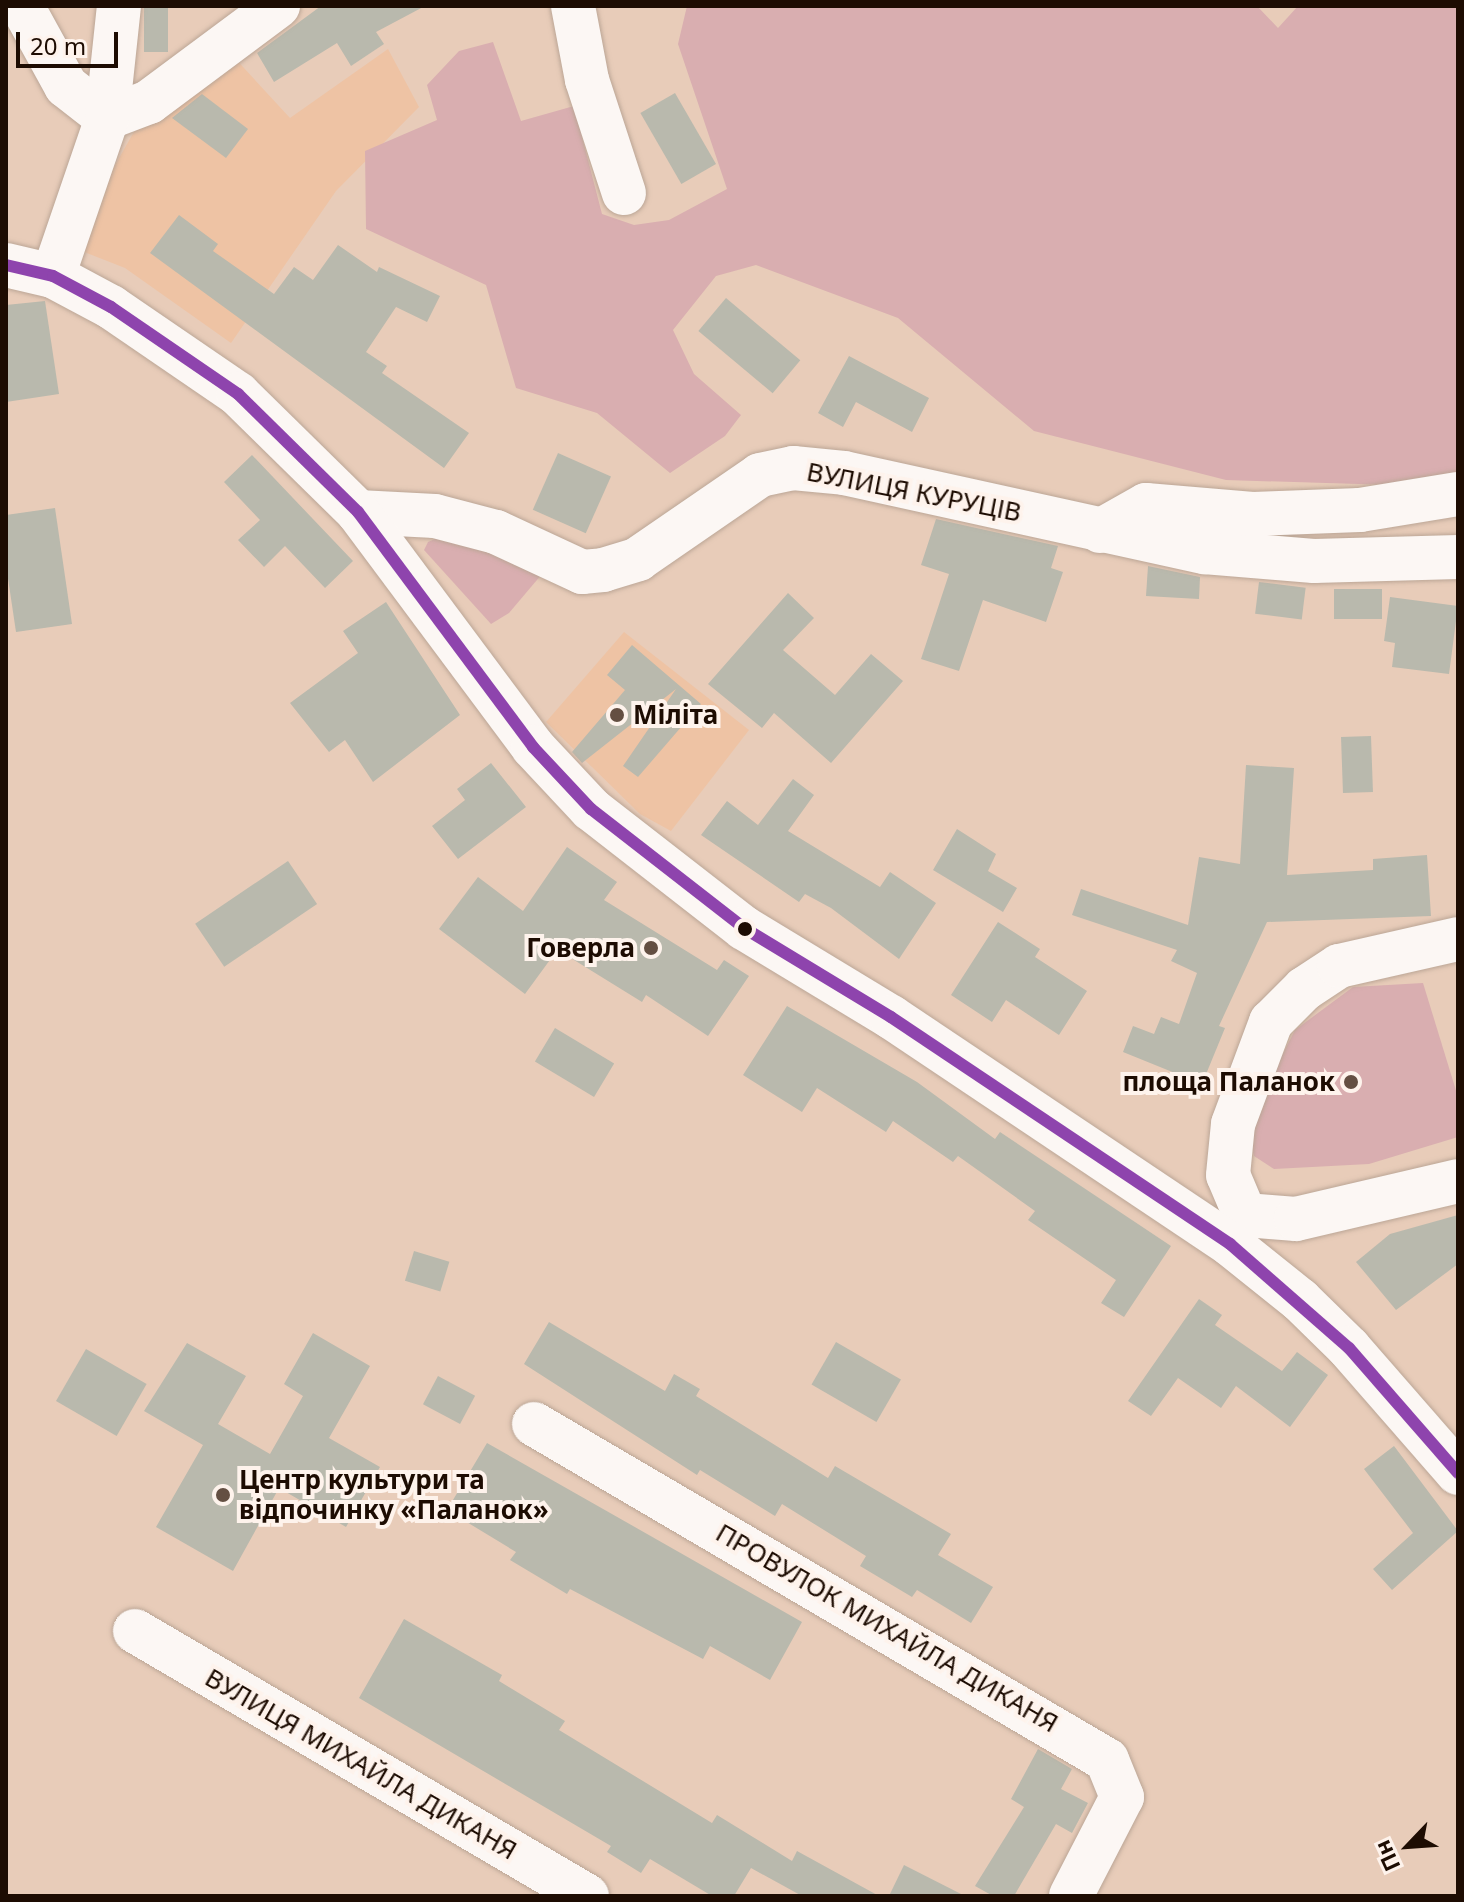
<!DOCTYPE html>
<meta charset="utf-8">
<style>
body{margin:0}
#map{position:relative;width:1464px;height:1902px;overflow:hidden;background:#e8ccb9;font-family:"Noto Sans",sans-serif}
div>[style]{position:absolute}
[style*='--x']{left:calc(var(--x)*1px);top:calc(var(--y)*1px);width:calc(var(--w)*1px);rotate:calc(var(--a)*1deg)}
.built>*{inset:0;background:#eec3a4}
.green>*{inset:0;background:#d9aeb0}
.building>*{inset:0;background:#b9b9ad;transform-origin:0 0}
.roads{filter:drop-shadow(0 0 2px #bba696) drop-shadow(0 0 2px #bba696)}
.minor>*{height:44px;margin:-22px;padding:0 22px;transform-origin:22px;border-radius:22px;background:#fcf7f4}
.highway>*{height:44px;margin:-22px;padding:0 22px;transform-origin:22px;border-radius:22px;background:#fcf7f4}
.bus-1>*{height:12px;margin:-6px;padding:0 6px;transform-origin:6px;border-radius:6px;background:#8e44ad}
.dots>*{width:22px;height:22px;translate:-50% -50%;box-sizing:border-box;border:4px solid #fef3ec;border-radius:50%}
span{translate:-50% -50%;white-space:nowrap;text-align:center;line-height:1.15;-webkit-text-stroke:8px #fef3ec;paint-order:stroke}
.street-label{font-size:26px;color:#1d0c02}
.poi-label{font-size:26px;color:#1d0c02;font-weight:700}
.left{translate:0 -50%;text-align:left}
.right{translate:-100% -50%;text-align:right}
.frame{position:absolute;inset:0;border:8px solid #1d0c02;pointer-events:none}
.north{position:absolute;left:1368px;top:1806px;width:80px;height:80px;-webkit-text-stroke:6px #fef3ec;paint-order:stroke;rotate:245deg;font-size:22px;font-weight:700;line-height:32px;text-align:center;color:#1d0c02}
.north::after{content:'';display:block;margin:auto;width:28px;height:36px;background:#1d0c02;clip-path:polygon(50% 0,100% 100%,50% 72%,0 100%)}
.scale{position:absolute;left:16px;top:32px;width:102px;height:36px;box-sizing:border-box;border:4px solid #1d0c02;border-top:0;padding-left:10px;font-size:24px;line-height:28px;white-space:nowrap;color:#1d0c02;-webkit-text-stroke:6px #fef3ec;paint-order:stroke}
</style>
<div id="map">
<div class="built">
<i style="clip-path:polygon(388px 49px,419px 107px,336px 191px,231px 343px,125px 268px,69px 246px,143px 116px,231px 54px,290px 118px)"></i>
<i style="clip-path:polygon(624px 632px,749px 730px,671px 831px,640px 814px,546px 722px)"></i>
</div>
<div class="green">
<i style="clip-path:polygon(687px 6px,1257px 6px,1278px 28px,1298px 6px,1458px 6px,1458px 476px,1391px 485px,1226px 480px,1034px 431px,898px 318px,756px 265px,716px 276px,673px 330px,694px 374px,741px 415px,725px 436px,670px 473px,597px 413px,516px 388px,486px 285px,366px 229px,365px 151px,437px 120px,427px 85px,459px 51px,493px 42px,521px 121px,574px 106px,602px 214px,634px 225px,669px 220px,727px 189px,678px 44px)"></i>
<i style="clip-path:polygon(446px 534px,542px 574px,509px 613px,491px 624px,424px 550px,428px 542px)"></i>
<i style="clip-path:polygon(1423px 983px,1458px 1097px,1458px 1137px,1369px 1164px,1274px 1169px,1254px 1156px,1246px 1126px,1295px 1030px,1353px 987px)"></i>
</div>
<div class="building">
<i style="left:144px;top:6px;width:24px;height:46px"></i>
<i style="clip-path:polygon(321px 6px,425px 6px,376px 32px,384px 44px,351px 66px,337px 43px,274px 82px,257px 53px)"></i>
<i style="left:675px;top:93px;width:82px;height:40px;rotate:60deg"></i>
<i style="clip-path:polygon(202px 94px,248px 129px,226px 158px,172px 118px)"></i>
<i style="clip-path:polygon(179px 215px,218px 244px,213px 251px,274px 294px,294px 267px,313px 280px,338px 245px,377px 272px,379px 267px,440px 296px,427px 322px,396px 307px,366px 352px,387px 366px,382px 373px,469px 433px,444px 468px,150px 253px)"></i>
<i style="left:726px;top:298px;width:97px;height:43px;rotate:40deg"></i>
<i style="clip-path:polygon(45px 301px,59px 394px,6px 402px,6px 305px)"></i>
<i style="clip-path:polygon(849px 356px,929px 398px,912px 432px,856px 402px,843px 427px,818px 413px)"></i>
<i style="left:558px;top:453px;width:58px;height:62px;rotate:24deg"></i>
<i style="clip-path:polygon(252px 455px,353px 561px,325px 588px,285px 546px,264px 567px,238px 540px,260px 520px,224px 482px)"></i>
<i style="clip-path:polygon(55px 508px,72px 624px,16px 632px,6px 565px,6px 515px)"></i>
<i style="clip-path:polygon(936px 519px,1058px 546px,1051px 568px,1063px 572px,1046px 622px,983px 600px,959px 671px,921px 659px,949px 574px,921px 565px)"></i>
<i style="clip-path:polygon(1148px 566px,1200px 577px,1199px 599px,1146px 596px)"></i>
<i style="left:1259px;top:582px;width:47px;height:32px;rotate:7deg"></i>
<i style="left:1334px;top:589px;width:48px;height:30px"></i>
<i style="clip-path:polygon(788px 593px,814px 618px,783px 650px,835px 695px,871px 654px,903px 681px,831px 763px,774px 713px,762px 728px,708px 684px)"></i>
<i style="clip-path:polygon(1390px 597px,1458px 606px,1449px 674px,1392px 667px,1395px 643px,1384px 641px)"></i>
<i style="clip-path:polygon(386px 602px,460px 715px,373px 782px,345px 740px,329px 752px,290px 703px,358px 653px,343px 631px)"></i>
<i style="clip-path:polygon(632px 645px,701px 704px,638px 777px,623px 766px,676px 689px,582px 763px,572px 752px,625px 690px,607px 675px)"></i>
<i style="left:1371px;top:736px;width:56px;height:30px;rotate:88deg"></i>
<i style="clip-path:polygon(491px 763px,526px 807px,458px 859px,432px 826px,465px 800px,457px 789px)"></i>
<i style="clip-path:polygon(1246px 765px,1294px 768px,1287px 875px,1373px 870px,1373px 859px,1427px 855px,1431px 916px,1267px 922px,1219px 1026px,1225px 1028px,1202px 1084px,1123px 1052px,1133px 1026px,1154px 1034px,1161px 1017px,1179px 1024px,1197px 973px,1171px 961px,1177px 950px,1072px 915px,1081px 889px,1188px 925px,1199px 857px,1240px 864px)"></i>
<i style="clip-path:polygon(793px 779px,814px 795px,788px 831px,880px 887px,890px 872px,936px 903px,899px 959px,831px 908px,805px 894px,799px 902px,701px 835px,727px 801px,758px 825px)"></i>
<i style="clip-path:polygon(957px 829px,996px 854px,988px 871px,1017px 888px,1003px 912px,933px 870px)"></i>
<i style="clip-path:polygon(567px 847px,617px 882px,604px 900px,717px 970px,724px 960px,749px 976px,708px 1036px,646px 995px,642px 1002px,566px 955px,555px 953px,525px 994px,439px 929px,478px 877px,523px 911px)"></i>
<i style="left:288px;top:861px;width:52px;height:112px;rotate:56deg"></i>
<i style="clip-path:polygon(998px 922px,1040px 949px,1035px 957px,1087px 991px,1059px 1035px,1006px 1000px,992px 1022px,951px 995px)"></i>
<i style="clip-path:polygon(787px 1006px,917px 1082px,995px 1139px,1000px 1132px,1171px 1246px,1124px 1317px,1101px 1303px,1116px 1280px,1028px 1220px,1035px 1211px,958px 1156px,953px 1162px,893px 1121px,886px 1132px,817px 1088px,802px 1112px,743px 1075px)"></i>
<i style="left:555px;top:1028px;width:69px;height:39px;rotate:31deg"></i>
<i style="clip-path:polygon(1458px 1215px,1458px 1264px,1396px 1310px,1356px 1262px,1390px 1234px)"></i>
<i style="left:414px;top:1251px;width:37px;height:31px;rotate:17deg"></i>
<i style="clip-path:polygon(1199px 1299px,1222px 1315px,1215px 1325px,1282px 1371px,1297px 1352px,1328px 1375px,1290px 1427px,1236px 1386px,1221px 1408px,1178px 1378px,1151px 1416px,1128px 1401px)"></i>
<i style="clip-path:polygon(549px 1322px,665px 1391px,674px 1374px,700px 1389px,696px 1396px,828px 1478px,835px 1466px,951px 1534px,938px 1555px,993px 1587px,971px 1623px,917px 1590px,912px 1597px,860px 1566px,866px 1556px,782px 1504px,775px 1516px,700px 1470px,697px 1475px,524px 1364px)"></i>
<i style="clip-path:polygon(313px 1333px,370px 1366px,329px 1438px,380px 1467px,346px 1527px,279px 1488px,233px 1571px,156px 1527px,203px 1445px,144px 1411px,187px 1343px,246px 1376px,218px 1424px,270px 1454px,303px 1396px,284px 1384px)"></i>
<i style="left:836px;top:1342px;width:75px;height:49px;rotate:30deg"></i>
<i style="left:86px;top:1349px;width:70px;height:60px;rotate:30deg"></i>
<i style="left:438px;top:1376px;width:42px;height:32px;rotate:28deg"></i>
<i style="clip-path:polygon(487px 1443px,802px 1622px,770px 1680px,710px 1646px,703px 1659px,570px 1589px,567px 1594px,510px 1560px,516px 1552px,447px 1510px)"></i>
<i style="clip-path:polygon(1394px 1446px,1458px 1531px,1392px 1590px,1373px 1569px,1413px 1533px,1364px 1469px)"></i>
<i style="clip-path:polygon(404px 1619px,502px 1675px,499px 1681px,565px 1721px,559px 1730px,712px 1823px,717px 1815px,792px 1861px,797px 1851px,879px 1896px,802px 1896px,751px 1868px,734px 1896px,712px 1896px,650px 1859px,641px 1873px,607px 1852px,611px 1846px,359px 1698px)"></i>
<i style="clip-path:polygon(1038px 1749px,1072px 1769px,1061px 1789px,1088px 1803px,1072px 1833px,1056px 1824px,1014px 1896px,993px 1896px,975px 1886px,1024px 1807px,1011px 1799px)"></i>
<i style="clip-path:polygon(904px 1865px,965px 1896px,889px 1896px)"></i>
</div>
<div class="roads">
<div class="minor">
<i style="--x:22;--y:6;--w:91;--a:61.2"></i>
<i style="--x:66;--y:86;--w:52;--a:38"></i>
<i style="--x:573;--y:6;--w:75;--a:79.3"></i>
<i style="--x:587;--y:80;--w:119;--a:71.9"></i>
<i style="--x:107;--y:118;--w:45;--a:-20.9"></i>
<i style="--x:149;--y:102;--w:161;--a:-36.7"></i>
<i style="--x:53;--y:276;--w:167;--a:-71.1"></i>
<i style="--x:107;--y:118;--w:113;--a:-83.9"></i>
<i style="--x:358;--y:512;--w:77;--a:3"></i>
<i style="--x:435;--y:516;--w:63;--a:14.7"></i>
<i style="--x:496;--y:532;--w:95;--a:24.9"></i>
<i style="--x:582;--y:572;--w:21;--a:-5"></i>
<i style="--x:603;--y:570;--w:37;--a:-17"></i>
<i style="--x:638;--y:559;--w:148;--a:-34.5"></i>
<i style="--x:760;--y:475;--w:34;--a:-12"></i>
<i style="--x:793;--y:468;--w:51;--a:5.6"></i>
<i style="--x:844;--y:473;--w:369;--a:12.4"></i>
<i style="--x:1204;--y:552;--w:110;--a:4.7"></i>
<i style="--x:1314;--y:561;--w:144;--a:-1.6"></i>
<i style="--x:1100;--y:531;--w:53;--a:-29.5"></i>
<i style="--x:1146;--y:505;--w:107;--a:4.8"></i>
<i style="--x:1253;--y:514;--w:107;--a:-2.1"></i>
<i style="--x:1360;--y:510;--w:99;--a:-9.3"></i>
<i style="--x:1245;--y:1215;--w:43;--a:-113"></i>
<i style="--x:1228;--y:1175;--w:51;--a:-84.4"></i>
<i style="--x:1233;--y:1124;--w:109;--a:-69.6"></i>
<i style="--x:1271;--y:1022;--w:47;--a:-45"></i>
<i style="--x:1304;--y:989;--w:42;--a:-33.3"></i>
<i style="--x:1339;--y:966;--w:122;--a:-12.8"></i>
<i style="--x:1232;--y:1240;--w:28;--a:-63"></i>
<i style="--x:1245;--y:1215;--w:51;--a:4.5"></i>
<i style="--x:1296;--y:1219;--w:166;--a:-13.2"></i>
<i style="--x:534;--y:1424;--w:664;--a:30.39"></i>
<i style="--x:1107;--y:1760;--w:40;--a:68"></i>
<i style="--x:1122;--y:1797;--w:111;--a:117.3"></i>
<i style="--x:135;--y:1631;--w:524;--a:30.38"></i>
</div>
<div class="highway">
<i style="--x:6;--y:265;--w:48;--a:13.2"></i>
<i style="--x:53;--y:276;--w:66;--a:28.1"></i>
<i style="--x:111;--y:307;--w:154;--a:34.4"></i>
<i style="--x:238;--y:394;--w:168;--a:44.5"></i>
<i style="--x:358;--y:512;--w:293;--a:53.3"></i>
<i style="--x:533;--y:747;--w:85;--a:46.9"></i>
<i style="--x:591;--y:809;--w:194;--a:37.9"></i>
<i style="--x:744;--y:928;--w:172;--a:31.2"></i>
<i style="--x:891;--y:1017;--w:408;--a:33.8"></i>
<i style="--x:1230;--y:1244;--w:90;--a:38.7"></i>
<i style="--x:1300;--y:1300;--w:69;--a:44.4"></i>
<i style="--x:1349;--y:1348;--w:166;--a:48.9"></i>
</div>
</div>
<div class="bus-1">
<i style="--x:6;--y:265;--w:48;--a:13.2"></i>
<i style="--x:53;--y:276;--w:66;--a:28.1"></i>
<i style="--x:111;--y:307;--w:154;--a:34.4"></i>
<i style="--x:238;--y:394;--w:168;--a:44.5"></i>
<i style="--x:358;--y:512;--w:293;--a:53.3"></i>
<i style="--x:533;--y:747;--w:85;--a:46.9"></i>
<i style="--x:591;--y:809;--w:194;--a:37.9"></i>
<i style="--x:744;--y:928;--w:172;--a:31.2"></i>
<i style="--x:891;--y:1017;--w:408;--a:33.8"></i>
<i style="--x:1230;--y:1244;--w:158;--a:41.2"></i>
<i style="--x:1349;--y:1348;--w:166;--a:48.9"></i>
</div>
<div class="dots">
<i style="left:617px;top:715px;background:#644f42"></i>
<i style="left:745px;top:929px;background:#1d0c02"></i>
<i style="left:651px;top:948px;background:#644f42"></i>
<i style="left:1351px;top:1082px;background:#644f42"></i>
<i style="left:223px;top:1495px;background:#644f42"></i>
</div>
<div class="street-label">
<span style="left:914px;top:492px;rotate:11deg">ВУЛИЦЯ КУРУЦІВ</span>
<span style="left:887px;top:1628px;rotate:30deg">ПРОВУЛОК МИХАЙЛА ДИКАНЯ</span>
<span style="left:361px;top:1764px;rotate:30deg">ВУЛИЦЯ МИХАЙЛА ДИКАНЯ</span>
</div>
<div class="poi-label">
<span class="left" style="left:633px;top:715px">Міліта</span>
<span class="right" style="left:635px;top:948px">Говерла</span>
<span class="right" style="left:1335px;top:1082px">площа Паланок</span>
<span class="left" style="left:239px;top:1495px">Центр культури та<br>відпочинку «Паланок»</span>
</div>
<div class="frame"></div>
<div class="north">Пн</div>
<div class="scale">20 m</div>
</div>
